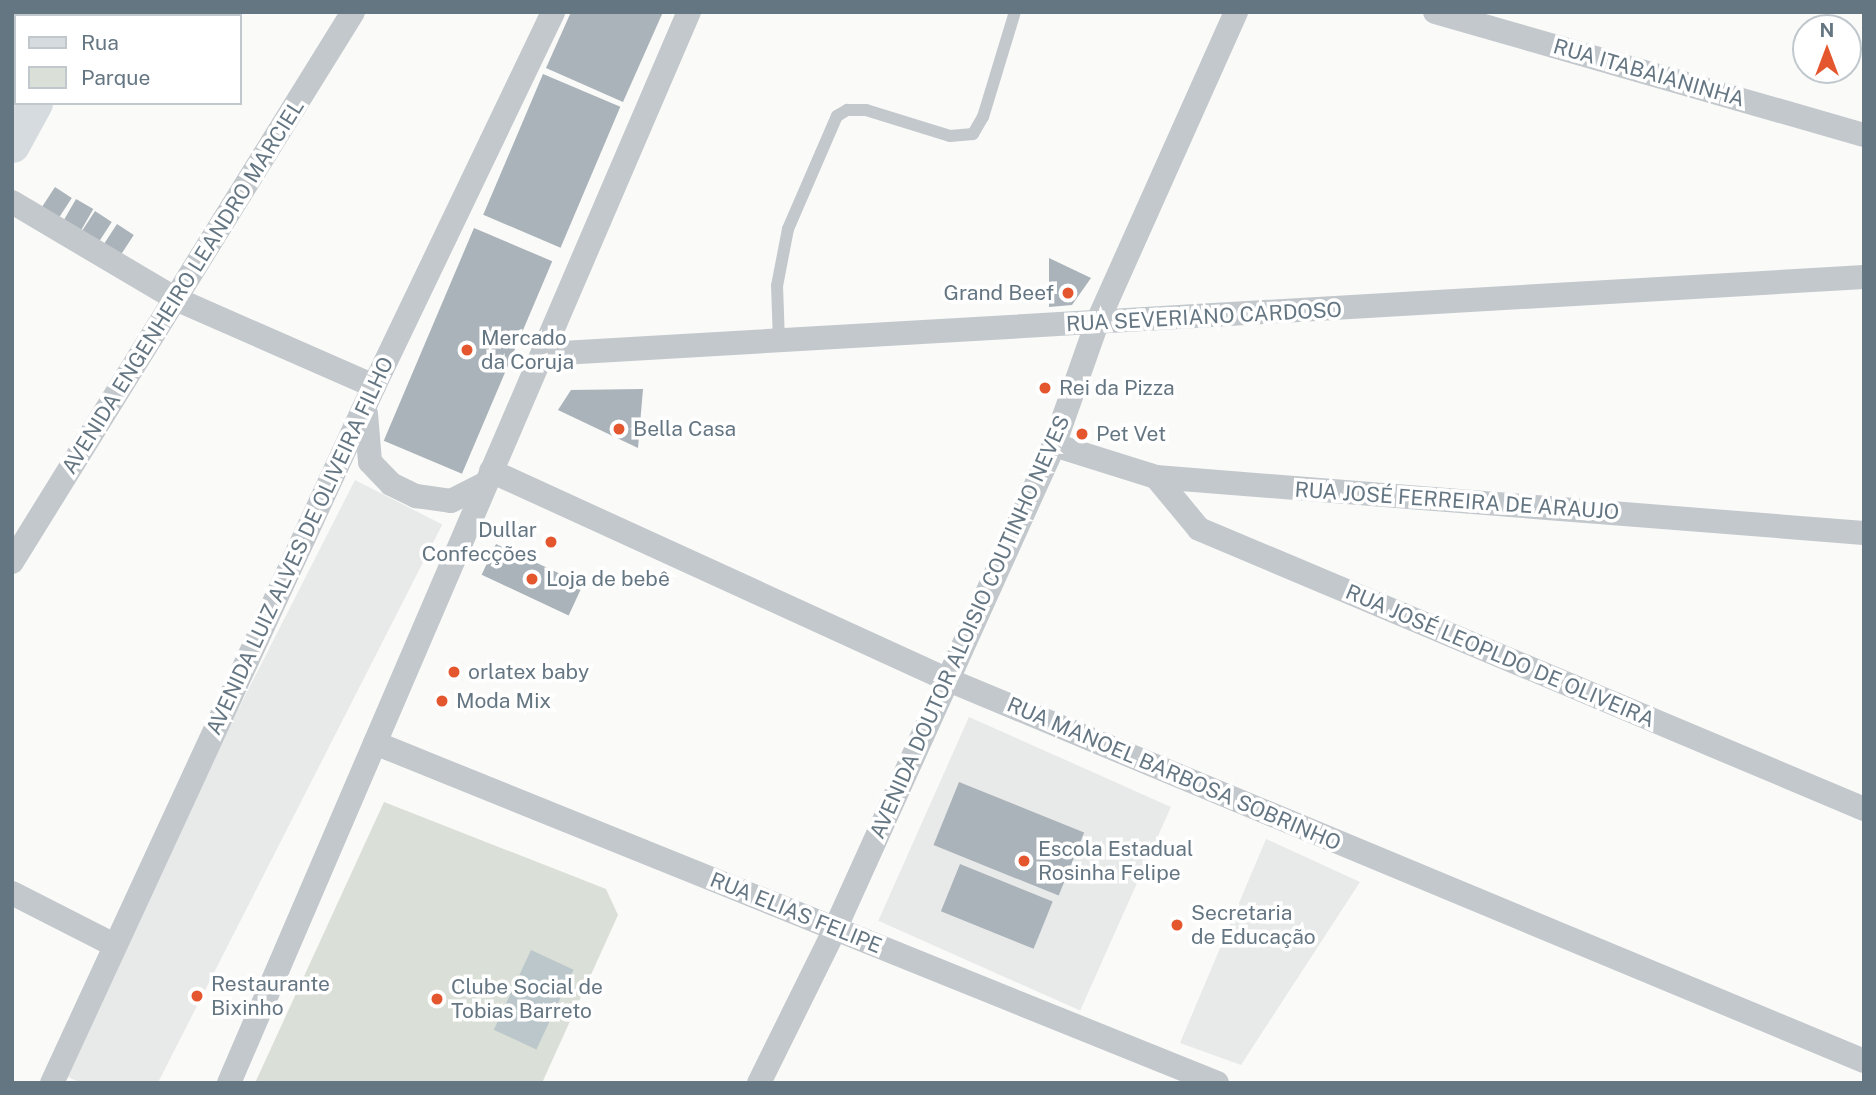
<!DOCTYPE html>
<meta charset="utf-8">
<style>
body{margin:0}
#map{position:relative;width:1876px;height:1095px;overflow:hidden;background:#fafaf8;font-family:"Public Sans",sans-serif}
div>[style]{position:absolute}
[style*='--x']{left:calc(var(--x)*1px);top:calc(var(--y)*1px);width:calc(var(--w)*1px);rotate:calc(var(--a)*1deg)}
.built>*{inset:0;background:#e8e9e9;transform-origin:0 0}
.green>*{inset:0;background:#dadfd7}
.water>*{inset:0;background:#bbc7cb;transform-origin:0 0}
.building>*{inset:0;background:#aab3b9;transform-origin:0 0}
.lane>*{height:12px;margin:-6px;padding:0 6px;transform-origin:6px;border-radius:6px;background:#c3c8cc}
.street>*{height:24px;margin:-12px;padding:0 12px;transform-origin:12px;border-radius:12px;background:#c3c8cc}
.secondary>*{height:35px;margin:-17.5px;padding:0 17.5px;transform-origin:17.5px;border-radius:17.5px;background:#d6dbdf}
.dots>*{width:19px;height:19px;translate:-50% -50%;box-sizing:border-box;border:4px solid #fff;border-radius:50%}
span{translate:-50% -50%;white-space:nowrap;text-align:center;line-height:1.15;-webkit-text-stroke:7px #fff;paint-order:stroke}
.street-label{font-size:21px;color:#657683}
.poi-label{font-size:21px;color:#657683}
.right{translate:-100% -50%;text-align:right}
.left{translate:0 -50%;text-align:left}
.frame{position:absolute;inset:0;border:14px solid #657683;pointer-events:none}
.legend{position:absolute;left:14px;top:14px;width:228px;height:91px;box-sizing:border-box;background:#fff;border:2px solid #c1c8cd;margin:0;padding:9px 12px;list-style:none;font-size:21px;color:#657683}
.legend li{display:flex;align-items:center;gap:14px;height:35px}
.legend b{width:35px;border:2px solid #c1c8cd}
.north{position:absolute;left:1792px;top:14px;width:70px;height:70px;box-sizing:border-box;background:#fff;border:2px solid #c1c8cd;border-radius:50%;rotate:0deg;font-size:19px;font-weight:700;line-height:28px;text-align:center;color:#657683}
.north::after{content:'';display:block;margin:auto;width:24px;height:32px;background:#e4572e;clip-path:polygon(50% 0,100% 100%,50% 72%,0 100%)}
</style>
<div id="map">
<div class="built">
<i style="left:355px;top:480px;width:98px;height:662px;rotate:27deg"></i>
<i style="left:969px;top:717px;width:221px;height:223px;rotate:24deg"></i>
<i style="clip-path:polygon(1266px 839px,1360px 882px,1241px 1065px,1180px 1043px)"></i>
</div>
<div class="green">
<i style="clip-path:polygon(384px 802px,606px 889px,618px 915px,542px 1083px,255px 1083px)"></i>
</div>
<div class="water">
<i style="left:531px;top:950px;width:47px;height:88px;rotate:25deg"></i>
</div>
<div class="building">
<i style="clip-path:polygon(571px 12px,663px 12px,623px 102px,546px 68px)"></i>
<i style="left:543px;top:74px;width:84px;height:153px;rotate:23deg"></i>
<i style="left:55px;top:187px;width:20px;height:26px;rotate:33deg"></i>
<i style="left:76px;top:199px;width:20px;height:25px;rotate:30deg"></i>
<i style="left:95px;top:211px;width:20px;height:26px;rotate:33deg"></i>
<i style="left:117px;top:224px;width:20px;height:26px;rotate:33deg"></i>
<i style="left:474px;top:228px;width:85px;height:231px;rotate:23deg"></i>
<i style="clip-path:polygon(1049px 258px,1091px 278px,1072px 305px,1049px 307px)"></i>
<i style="clip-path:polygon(643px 389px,638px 448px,558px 410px,571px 390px)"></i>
<i style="left:496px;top:544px;width:96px;height:34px;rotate:25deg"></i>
<i style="left:959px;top:782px;width:135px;height:68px;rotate:22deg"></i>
<i style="left:960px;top:864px;width:100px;height:51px;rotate:22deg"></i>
</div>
<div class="lane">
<i style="--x:779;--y:342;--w:56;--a:-92"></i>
<i style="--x:777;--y:286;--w:58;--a:-79.1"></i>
<i style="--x:788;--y:229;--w:123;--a:-66.6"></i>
<i style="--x:837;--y:116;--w:12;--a:-31"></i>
<i style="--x:847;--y:110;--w:19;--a:0"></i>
<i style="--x:866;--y:110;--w:88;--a:17.2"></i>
<i style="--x:950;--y:136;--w:23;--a:-5"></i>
<i style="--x:973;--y:134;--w:20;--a:-60"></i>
<i style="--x:983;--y:117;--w:110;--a:-73.1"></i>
</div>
<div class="street">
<i style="--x:1435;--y:12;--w:446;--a:16"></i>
<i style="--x:12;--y:202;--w:193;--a:30.6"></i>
<i style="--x:178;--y:300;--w:214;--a:23.7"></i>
<i style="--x:545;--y:354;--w:1321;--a:-3.34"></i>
<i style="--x:366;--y:414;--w:48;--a:85.2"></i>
<i style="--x:370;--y:462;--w:30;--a:46"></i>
<i style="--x:391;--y:484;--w:28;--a:26"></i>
<i style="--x:416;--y:496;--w:35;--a:8"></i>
<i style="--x:451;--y:501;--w:37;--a:-27"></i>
<i style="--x:1054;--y:445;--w:107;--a:17.4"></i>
<i style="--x:1156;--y:477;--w:710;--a:4.52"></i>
<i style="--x:491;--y:471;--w:500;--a:24.57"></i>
<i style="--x:946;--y:679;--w:994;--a:22.59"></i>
<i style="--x:1156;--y:477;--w:67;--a:50.4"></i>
<i style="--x:1199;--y:529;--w:722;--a:22.83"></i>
<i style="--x:12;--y:562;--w:647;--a:-58.2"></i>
<i style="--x:375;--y:743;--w:908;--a:21.99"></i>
<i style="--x:12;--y:893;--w:114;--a:27"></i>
<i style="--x:52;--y:1083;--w:768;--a:-65.2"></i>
<i style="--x:374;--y:386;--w:415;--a:-64.4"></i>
<i style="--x:229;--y:1083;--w:1166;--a:-66.76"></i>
<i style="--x:759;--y:1083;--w:172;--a:-63.7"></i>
<i style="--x:835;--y:929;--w:531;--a:-65.65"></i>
<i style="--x:1054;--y:445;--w:129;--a:-70.6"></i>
<i style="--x:1097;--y:323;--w:341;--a:-65.9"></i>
</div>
<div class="secondary">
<i style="--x:83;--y:16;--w:4;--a:-63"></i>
<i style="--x:12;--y:145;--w:48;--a:-61.3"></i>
</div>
<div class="dots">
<i style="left:1068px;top:293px;background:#e4572e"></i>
<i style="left:467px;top:350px;background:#e4572e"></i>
<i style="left:1045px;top:388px;background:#e4572e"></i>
<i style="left:619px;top:429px;background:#e4572e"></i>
<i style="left:1082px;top:434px;background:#e4572e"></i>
<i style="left:551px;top:542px;background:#e4572e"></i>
<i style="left:532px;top:579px;background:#e4572e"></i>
<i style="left:454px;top:672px;background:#e4572e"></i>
<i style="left:442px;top:701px;background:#e4572e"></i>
<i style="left:1024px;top:861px;background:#e4572e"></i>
<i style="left:1177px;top:925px;background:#e4572e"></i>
<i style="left:197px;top:996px;background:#e4572e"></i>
<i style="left:437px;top:999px;background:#e4572e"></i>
</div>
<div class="street-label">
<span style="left:1649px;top:73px;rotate:16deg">RUA ITABAIANINHA</span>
<span style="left:183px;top:287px;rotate:-58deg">AVENIDA ENGENHEIRO LEANDRO MARCIEL</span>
<span style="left:1204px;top:317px;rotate:-3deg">RUA SEVERIANO CARDOSO</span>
<span style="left:1457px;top:501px;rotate:4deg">RUA JOSÉ FERREIRA DE ARAUJO</span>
<span style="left:300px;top:546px;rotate:-65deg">AVENIDA LUIZ ALVES DE OLIVEIRA FILHO</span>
<span style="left:970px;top:627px;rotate:-66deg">AVENIDA DOUTOR ALOISIO COUTINHO NEVES</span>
<span style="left:1500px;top:656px;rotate:23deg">RUA JOSÉ LEOPLDO DE OLIVEIRA</span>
<span style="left:1174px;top:774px;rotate:23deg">RUA MANOEL BARBOSA SOBRINHO</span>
<span style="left:796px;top:913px;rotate:22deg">RUA ELIAS FELIPE</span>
</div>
<div class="poi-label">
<span class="right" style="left:1054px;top:293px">Grand Beef</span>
<span class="left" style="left:481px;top:350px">Mercado<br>da Coruja</span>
<span class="left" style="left:1059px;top:388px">Rei da Pizza</span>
<span class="left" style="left:633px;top:429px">Bella Casa</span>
<span class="left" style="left:1096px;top:434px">Pet Vet</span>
<span class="right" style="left:537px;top:542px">Dullar<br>Confecções</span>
<span class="left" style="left:546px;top:579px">Loja de bebê</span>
<span class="left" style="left:468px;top:672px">orlatex baby</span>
<span class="left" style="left:456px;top:701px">Moda Mix</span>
<span class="left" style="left:1038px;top:861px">Escola Estadual<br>Rosinha Felipe</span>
<span class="left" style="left:1191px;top:925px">Secretaria<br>de Educação</span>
<span class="left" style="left:211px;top:996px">Restaurante<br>Bixinho</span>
<span class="left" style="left:451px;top:999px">Clube Social de<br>Tobias Barreto</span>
</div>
<div class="frame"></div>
<ul class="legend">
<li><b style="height:9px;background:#d6dbdf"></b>Rua</li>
<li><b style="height:19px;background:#dadfd7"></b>Parque</li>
</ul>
<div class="north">N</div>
</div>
